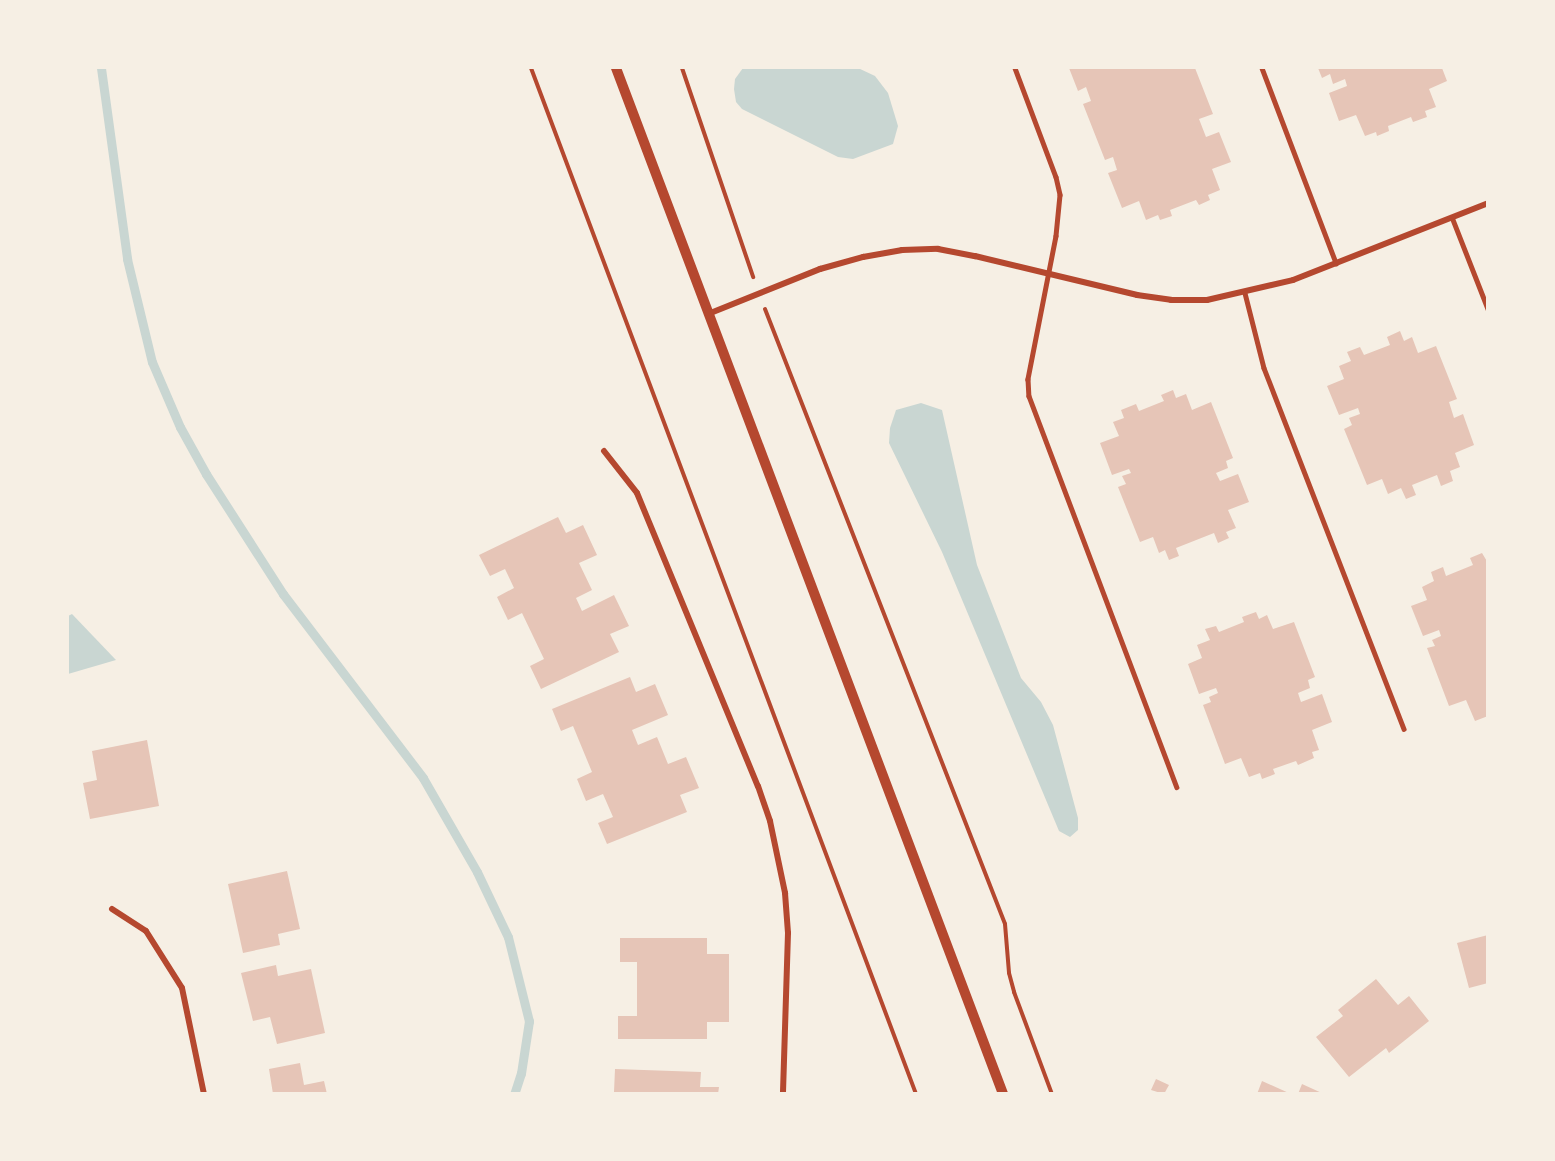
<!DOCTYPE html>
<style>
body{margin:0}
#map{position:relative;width:1555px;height:1161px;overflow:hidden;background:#f6efe4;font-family:"Titillium Web",sans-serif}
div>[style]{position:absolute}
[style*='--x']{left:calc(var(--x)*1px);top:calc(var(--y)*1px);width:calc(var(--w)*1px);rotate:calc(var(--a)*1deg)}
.water>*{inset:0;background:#c9d6d2}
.stream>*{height:9px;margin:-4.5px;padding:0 4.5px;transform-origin:4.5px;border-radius:4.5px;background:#c9d6d2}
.building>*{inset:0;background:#e6c5b7}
.path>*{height:4px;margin:-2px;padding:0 2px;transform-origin:2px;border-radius:2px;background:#b5482f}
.service>*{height:4.5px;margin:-2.25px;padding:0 2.25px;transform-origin:2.25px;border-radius:2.25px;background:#b5482f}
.minor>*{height:6px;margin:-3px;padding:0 3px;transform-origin:3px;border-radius:3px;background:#b5482f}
.tertiary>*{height:10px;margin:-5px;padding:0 5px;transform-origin:5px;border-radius:5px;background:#b5482f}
span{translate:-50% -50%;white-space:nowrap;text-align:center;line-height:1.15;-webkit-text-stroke:6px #f6efe4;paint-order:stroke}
.frame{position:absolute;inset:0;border:69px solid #f6efe4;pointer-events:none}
</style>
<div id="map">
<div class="water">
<i style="clip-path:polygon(743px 68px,858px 68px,875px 76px,888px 93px,898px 126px,893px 144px,853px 159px,838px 157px,742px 109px,736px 102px,734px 89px,735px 79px)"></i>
<i style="clip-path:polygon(921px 403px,942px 410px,977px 565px,1021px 678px,1041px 702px,1053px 725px,1078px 818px,1078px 830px,1070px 837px,1059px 831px,942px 552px,889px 443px,890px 428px,896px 410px)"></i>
<i style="clip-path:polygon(72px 614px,116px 660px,68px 674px,68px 616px)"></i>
</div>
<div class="stream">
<i style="--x:101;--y:68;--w:193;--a:82.2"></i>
<i style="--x:127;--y:259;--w:106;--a:76.4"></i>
<i style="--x:152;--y:362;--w:71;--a:66.7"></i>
<i style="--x:180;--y:427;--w:54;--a:61"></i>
<i style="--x:206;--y:474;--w:143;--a:57.3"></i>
<i style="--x:283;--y:594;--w:231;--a:52.7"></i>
<i style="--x:423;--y:778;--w:108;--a:60.1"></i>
<i style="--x:477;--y:872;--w:72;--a:64.5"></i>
<i style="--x:508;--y:937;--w:87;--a:76"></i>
<i style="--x:529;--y:1021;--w:53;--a:98.7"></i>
<i style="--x:521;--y:1073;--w:22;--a:108"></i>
</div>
<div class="building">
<i style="clip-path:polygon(1069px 68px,1195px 68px,1213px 114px,1199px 119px,1206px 137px,1219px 132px,1231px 162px,1212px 169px,1220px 190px,1208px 195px,1210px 200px,1199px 205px,1196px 200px,1170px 210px,1172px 216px,1160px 220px,1158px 215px,1146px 220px,1139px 201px,1122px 208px,1108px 173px,1117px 170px,1113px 157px,1105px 160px,1083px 104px,1091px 101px,1086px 87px,1078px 91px)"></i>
<i style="clip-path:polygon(1318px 68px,1442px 68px,1447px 81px,1429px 89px,1436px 107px,1425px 111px,1427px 117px,1413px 122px,1411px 117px,1388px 126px,1389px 131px,1377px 136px,1376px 132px,1365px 136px,1356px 115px,1339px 121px,1329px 93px,1347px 86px,1345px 79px,1333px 84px,1330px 74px,1322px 78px)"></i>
<i style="clip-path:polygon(1400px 331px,1404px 341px,1412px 337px,1418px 353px,1436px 346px,1457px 399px,1449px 402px,1454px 418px,1463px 414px,1474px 445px,1455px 453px,1460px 467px,1450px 471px,1453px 481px,1441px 486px,1437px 475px,1412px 485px,1416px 495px,1406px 499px,1401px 488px,1388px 494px,1382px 479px,1367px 485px,1344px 429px,1352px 425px,1349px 418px,1360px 414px,1358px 408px,1339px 415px,1327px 386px,1344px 379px,1339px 366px,1351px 361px,1347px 352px,1360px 347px,1364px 355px,1390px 345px,1387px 337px)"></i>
<i style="clip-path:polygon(1173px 390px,1176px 398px,1186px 394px,1192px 410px,1211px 402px,1233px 458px,1226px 461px,1228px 468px,1216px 473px,1220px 481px,1238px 474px,1249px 502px,1228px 510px,1236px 528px,1226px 532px,1229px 538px,1218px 543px,1214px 533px,1176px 548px,1179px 556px,1169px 560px,1165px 550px,1159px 553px,1153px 537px,1140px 542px,1118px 487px,1126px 484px,1122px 476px,1131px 473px,1129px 469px,1112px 475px,1100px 443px,1119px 436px,1113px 422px,1124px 418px,1121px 410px,1136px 404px,1139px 411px,1164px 401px,1161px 395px)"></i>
<i style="clip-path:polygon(558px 517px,566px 533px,583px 525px,597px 555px,579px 563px,592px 590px,576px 598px,582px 611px,614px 595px,629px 626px,610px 634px,619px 652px,541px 689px,530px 666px,544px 659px,522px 613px,508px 620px,497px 597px,514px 588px,505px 569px,490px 576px,479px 555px)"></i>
<i style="clip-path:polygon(1482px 553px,1488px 563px,1488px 716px,1475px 721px,1466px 700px,1449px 706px,1427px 648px,1435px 646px,1432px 640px,1441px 636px,1439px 630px,1423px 636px,1411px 606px,1427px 600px,1422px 587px,1434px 581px,1431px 572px,1443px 567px,1446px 576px,1473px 565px,1470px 558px)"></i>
<i style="clip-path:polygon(1256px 612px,1259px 619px,1267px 615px,1273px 629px,1294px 622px,1315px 677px,1308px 680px,1310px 688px,1298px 693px,1301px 702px,1322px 694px,1332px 722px,1312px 730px,1319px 750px,1312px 752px,1314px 758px,1298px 765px,1296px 761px,1273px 769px,1275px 774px,1262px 779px,1260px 773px,1249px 777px,1241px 758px,1225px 764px,1203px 705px,1211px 702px,1209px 697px,1218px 693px,1216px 688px,1199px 694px,1188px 664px,1202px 658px,1197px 645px,1210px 640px,1205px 629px,1216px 626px,1219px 632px,1244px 622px,1242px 617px)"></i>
<i style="clip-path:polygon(630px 677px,636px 692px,655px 684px,668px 715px,632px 730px,638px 745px,657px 737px,668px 764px,686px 757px,699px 788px,680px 795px,687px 812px,607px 844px,598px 823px,613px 817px,603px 794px,586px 801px,577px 779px,592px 772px,573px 726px,561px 731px,552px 709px)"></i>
<i style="clip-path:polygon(147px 740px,159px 806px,90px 819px,83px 783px,97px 780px,92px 751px)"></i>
<i style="clip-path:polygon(287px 871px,300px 929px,278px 934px,280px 945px,243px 953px,228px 884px)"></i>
<i style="clip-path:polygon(1488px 935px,1488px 983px,1469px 988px,1457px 943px)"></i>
<i style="clip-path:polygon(620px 938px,707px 938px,707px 954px,729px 954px,729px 1022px,707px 1022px,707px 1039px,618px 1039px,618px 1016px,637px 1016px,637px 962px,620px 962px)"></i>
<i style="clip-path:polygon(276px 965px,278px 976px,311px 969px,325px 1033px,277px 1044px,270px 1017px,253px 1021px,241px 973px)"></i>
<i style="clip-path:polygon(1376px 979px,1398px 1005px,1409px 996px,1429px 1021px,1389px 1053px,1386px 1048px,1349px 1077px,1316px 1037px,1343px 1016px,1338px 1010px)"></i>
<i style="clip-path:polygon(300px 1063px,304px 1085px,324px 1081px,327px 1094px,273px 1094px,269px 1069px)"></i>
<i style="clip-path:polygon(615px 1069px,701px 1072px,700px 1087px,719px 1087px,718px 1094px,614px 1092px)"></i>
<i style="clip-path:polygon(1156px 1079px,1169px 1085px,1164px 1094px,1151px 1090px)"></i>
<i style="clip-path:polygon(1262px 1081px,1291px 1094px,1257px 1094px)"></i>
<i style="clip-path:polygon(1302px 1084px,1324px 1094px,1298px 1094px)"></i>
</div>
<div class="path">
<i style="--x:531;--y:68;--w:1096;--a:69.43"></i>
<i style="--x:682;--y:68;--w:221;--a:71.2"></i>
<i style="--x:765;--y:309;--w:660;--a:68.68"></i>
<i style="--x:1005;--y:924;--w:49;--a:85.3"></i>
<i style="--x:1009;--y:973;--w:20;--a:75"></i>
<i style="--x:1014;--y:992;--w:109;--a:69.6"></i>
</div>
<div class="service">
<i style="--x:1015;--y:68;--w:116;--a:69.4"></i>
<i style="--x:1056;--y:177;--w:18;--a:77"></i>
<i style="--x:1060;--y:195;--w:41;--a:95.6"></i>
<i style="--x:1056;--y:236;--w:146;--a:101.1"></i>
<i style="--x:1028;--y:379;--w:17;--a:87"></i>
<i style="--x:1029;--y:396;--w:418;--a:69.3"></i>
<i style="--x:1262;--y:68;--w:209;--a:69.2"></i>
<i style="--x:1452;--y:217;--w:99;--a:68.6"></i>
<i style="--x:1245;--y:293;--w:77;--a:75.8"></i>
<i style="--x:1264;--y:368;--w:387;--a:68.8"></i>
</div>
<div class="minor">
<i style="--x:708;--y:314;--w:121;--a:-21.9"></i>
<i style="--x:820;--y:269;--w:45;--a:-15.6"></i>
<i style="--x:863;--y:257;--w:40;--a:-10"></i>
<i style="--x:902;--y:250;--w:36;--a:-2"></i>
<i style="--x:938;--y:249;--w:38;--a:11"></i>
<i style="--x:975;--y:256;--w:167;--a:13.5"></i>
<i style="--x:1137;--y:295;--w:34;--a:8"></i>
<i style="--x:1171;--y:300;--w:36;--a:0"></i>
<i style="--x:1207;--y:300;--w:88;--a:-13.1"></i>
<i style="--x:1293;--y:280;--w:210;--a:-21.5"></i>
<i style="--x:604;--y:451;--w:53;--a:51.8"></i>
<i style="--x:637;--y:493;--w:317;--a:67.6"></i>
<i style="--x:758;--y:786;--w:37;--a:71"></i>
<i style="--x:770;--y:821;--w:74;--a:78.2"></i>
<i style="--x:785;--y:893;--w:40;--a:85.7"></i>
<i style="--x:788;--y:933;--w:161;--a:91.8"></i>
<i style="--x:112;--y:909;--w:40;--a:32.9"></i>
<i style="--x:146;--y:931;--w:67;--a:57.7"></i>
<i style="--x:182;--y:988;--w:108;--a:78.3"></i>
</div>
<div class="tertiary">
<i style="--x:616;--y:68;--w:1097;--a:69.33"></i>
</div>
<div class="frame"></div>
</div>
